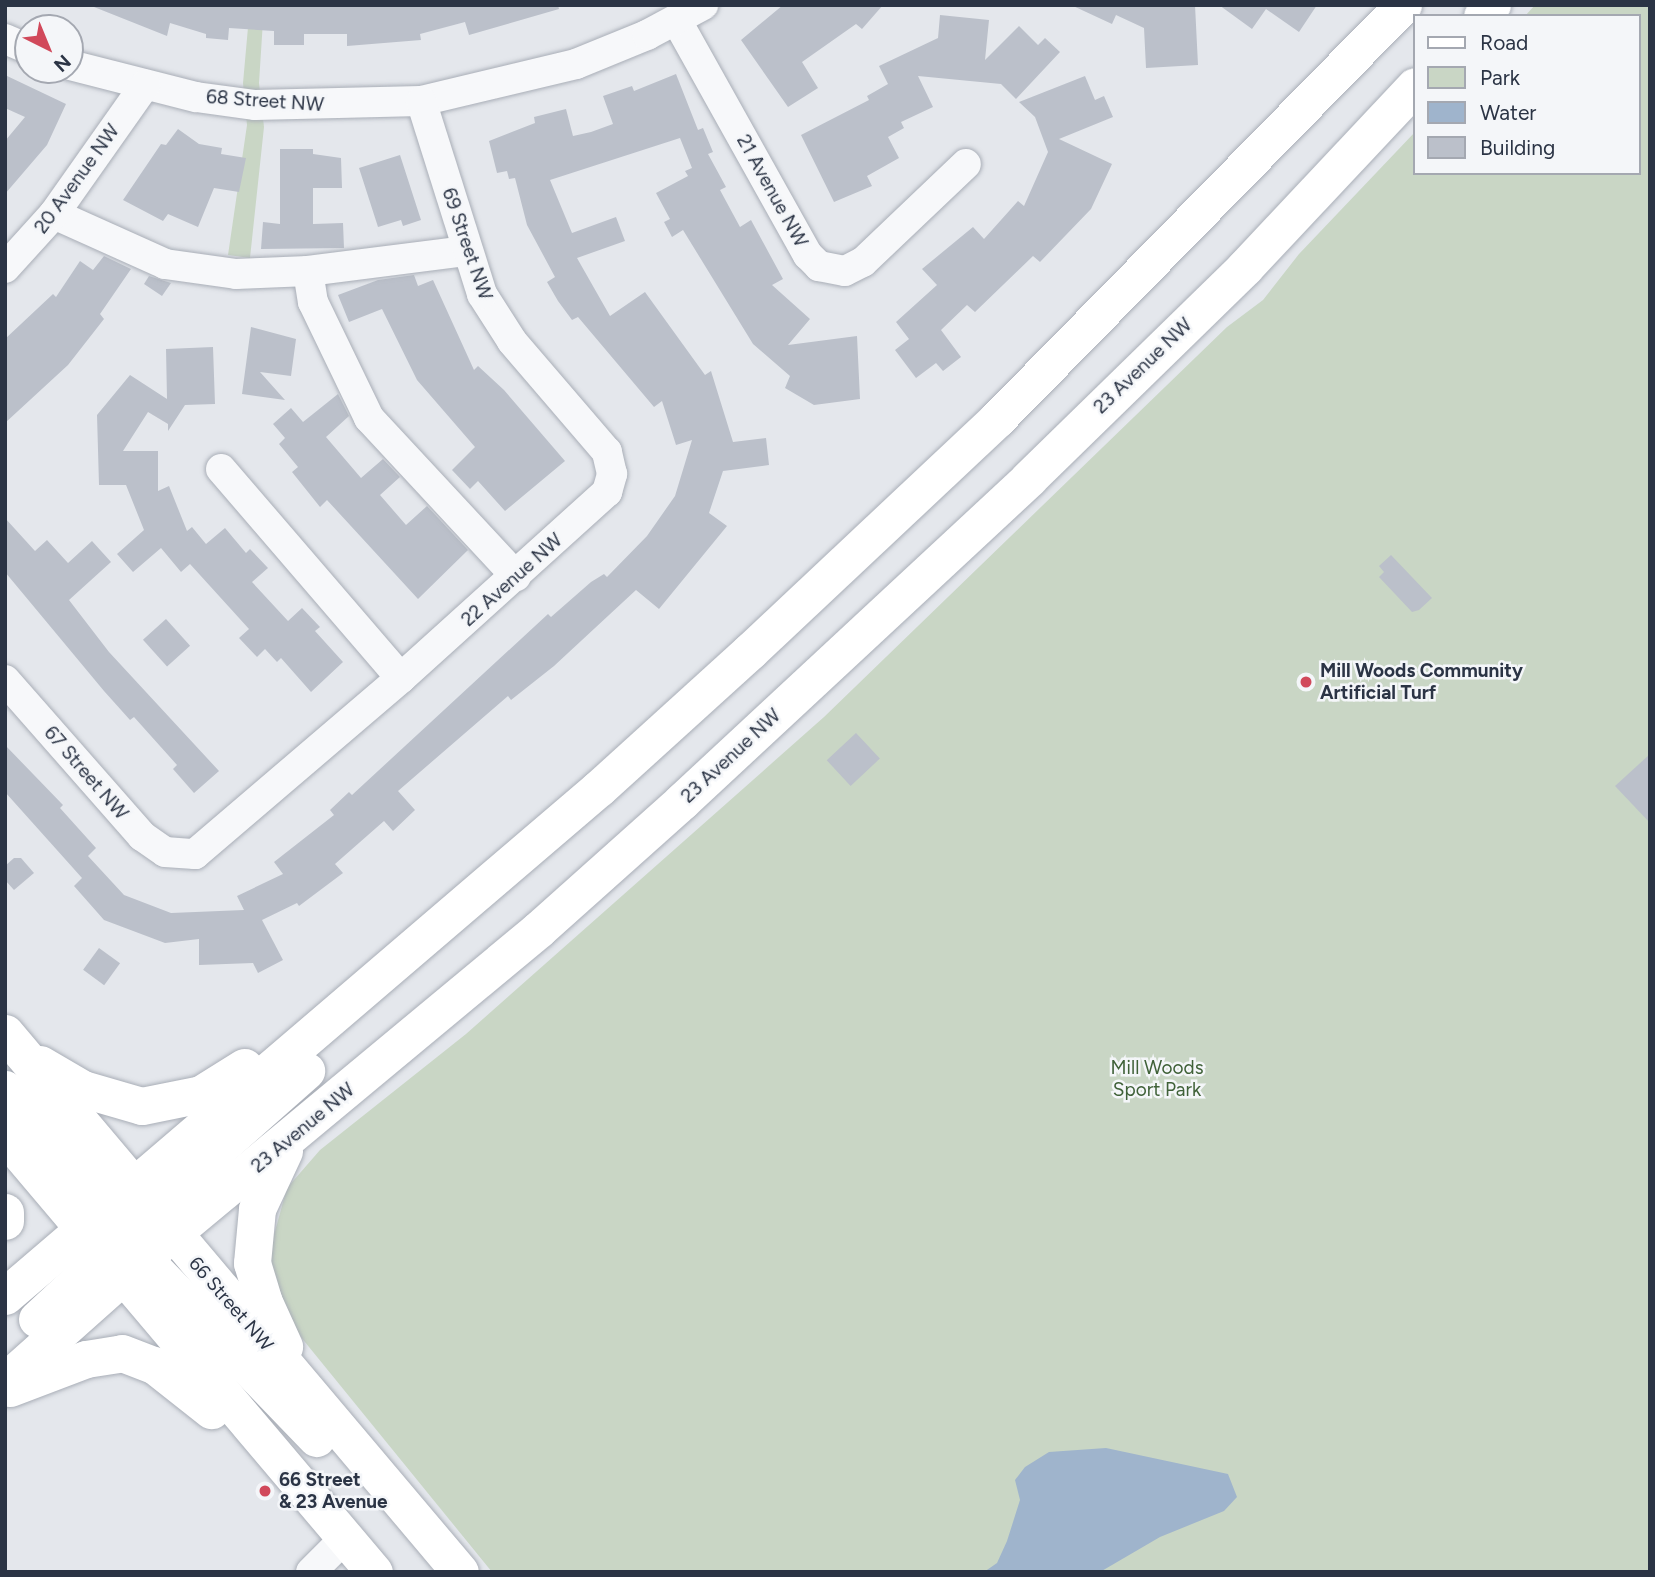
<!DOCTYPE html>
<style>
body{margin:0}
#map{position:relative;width:1655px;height:1577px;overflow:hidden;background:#e4e7ec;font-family:Figtree,sans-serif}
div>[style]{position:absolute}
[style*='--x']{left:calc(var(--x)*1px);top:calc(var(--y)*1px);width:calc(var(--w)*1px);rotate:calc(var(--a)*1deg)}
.green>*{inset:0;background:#c9d6c5}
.water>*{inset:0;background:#9fb4cc}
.building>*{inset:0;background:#bbc0ca;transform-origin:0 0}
.roads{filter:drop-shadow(0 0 2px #a9aeb7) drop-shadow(0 0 2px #a9aeb7)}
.minor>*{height:30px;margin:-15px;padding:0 15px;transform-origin:15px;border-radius:15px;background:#f7f8fa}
.major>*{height:37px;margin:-18.5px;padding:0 18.5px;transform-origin:18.5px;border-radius:18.5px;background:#fff}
.dots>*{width:19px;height:19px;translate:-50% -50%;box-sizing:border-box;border:4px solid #f4f6f9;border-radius:50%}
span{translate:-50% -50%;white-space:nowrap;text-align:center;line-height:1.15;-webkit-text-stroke:5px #f4f6f9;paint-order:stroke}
.street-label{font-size:19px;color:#2b3445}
.poi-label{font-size:19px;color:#2b3445;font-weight:700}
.left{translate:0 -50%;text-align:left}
.park-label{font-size:19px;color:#3f6138}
.frame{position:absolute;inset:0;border:7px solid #2b3445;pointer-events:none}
.legend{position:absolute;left:1413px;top:14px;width:228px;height:161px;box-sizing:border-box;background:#f4f6f9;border:2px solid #a4a8b1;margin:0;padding:9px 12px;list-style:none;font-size:21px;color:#2b3445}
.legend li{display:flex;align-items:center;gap:14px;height:35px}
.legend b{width:35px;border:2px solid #a4a8b1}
.north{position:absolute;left:14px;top:14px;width:70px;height:70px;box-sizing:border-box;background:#f4f6f9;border:2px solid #a4a8b1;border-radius:50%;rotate:137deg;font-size:19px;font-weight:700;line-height:28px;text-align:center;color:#2b3445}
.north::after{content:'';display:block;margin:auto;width:24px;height:32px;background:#d1495b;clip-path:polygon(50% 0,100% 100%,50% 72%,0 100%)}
</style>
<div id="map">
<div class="green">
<i style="clip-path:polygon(250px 5px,264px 5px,259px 83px,264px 127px,250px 258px,228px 255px,247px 125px,243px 83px)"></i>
<i style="clip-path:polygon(1535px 5px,1650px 5px,1650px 1572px,492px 1572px,296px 1331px,280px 1304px,267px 1260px,287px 1188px,320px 1150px,466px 1034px,824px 717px,1227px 327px,1263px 300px,1299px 254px,1415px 132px,1415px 173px,1639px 173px,1639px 16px,1525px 16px)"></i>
</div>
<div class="water">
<i style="clip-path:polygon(1106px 1448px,1228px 1474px,1237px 1497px,1224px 1511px,1160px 1537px,1100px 1572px,984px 1572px,997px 1563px,1007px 1541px,1020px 1500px,1015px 1480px,1025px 1467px,1049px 1452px)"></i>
</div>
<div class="building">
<i style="clip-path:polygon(89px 5px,558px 5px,559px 9px,469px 35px,465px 22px,420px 34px,421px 40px,347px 46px,347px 34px,304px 34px,304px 45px,274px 45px,274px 31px,229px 28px,228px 40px,206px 38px,206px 34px,170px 23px,167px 36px)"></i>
<i style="clip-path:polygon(783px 5px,883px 5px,862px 29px,856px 24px,802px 62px,818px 88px,788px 107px,741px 40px)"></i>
<i style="clip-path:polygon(1071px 5px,1195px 5px,1198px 65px,1146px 68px,1144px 28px,1116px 15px,1112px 24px)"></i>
<i style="clip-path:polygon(1219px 5px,1317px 5px,1299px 32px,1266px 9px,1252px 29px)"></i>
<i style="clip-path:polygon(940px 15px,989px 20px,985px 60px,1019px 26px,1038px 45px,1045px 38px,1060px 52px,1016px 99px,1001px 84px,918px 76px,933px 107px,901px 122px,904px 128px,888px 137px,899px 158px,867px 176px,872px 186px,834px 202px,801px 135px,869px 100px,867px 96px,888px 84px,879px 66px,938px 38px)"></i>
<i style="clip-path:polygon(676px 74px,698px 130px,703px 128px,713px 152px,708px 154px,726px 187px,720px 190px,740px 227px,751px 220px,783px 279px,772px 285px,810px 319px,788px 345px,857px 336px,860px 399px,814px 405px,785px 388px,790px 376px,753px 344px,683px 230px,672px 237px,664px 222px,670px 219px,656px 193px,688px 176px,685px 171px,692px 168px,680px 138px,550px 180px,572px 233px,616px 217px,625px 241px,577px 258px,610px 316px,645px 292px,705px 375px,711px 371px,733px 442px,766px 438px,769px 465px,723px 471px,709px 513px,727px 526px,659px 609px,636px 590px,554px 666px,511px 700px,508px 696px,398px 791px,415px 810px,393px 831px,384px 821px,335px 864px,343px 873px,299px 906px,297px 903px,262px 920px,283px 960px,258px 973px,253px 963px,199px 965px,199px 939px,165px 943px,104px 920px,74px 886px,82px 878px,5px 792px,5px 745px,63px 805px,60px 808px,96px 848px,88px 856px,124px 895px,171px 913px,244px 910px,237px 896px,283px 874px,274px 862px,334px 815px,330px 810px,349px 792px,352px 795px,548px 614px,551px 617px,591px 582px,604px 574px,607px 577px,647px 536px,675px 496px,692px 440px,676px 445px,662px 401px,654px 407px,578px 317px,572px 320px,558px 301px,547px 282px,555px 277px,527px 225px,515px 178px,509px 179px,507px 171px,497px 173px,489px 141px,535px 123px,534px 117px,566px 109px,573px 136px,591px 132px,613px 124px,603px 96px,632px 86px,634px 91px)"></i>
<i style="clip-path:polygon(5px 75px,66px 104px,47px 145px,5px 194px,5px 141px,25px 117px,5px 108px)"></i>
<i style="clip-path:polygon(1085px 76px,1095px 100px,1104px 96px,1113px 117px,1059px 139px,1112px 164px,1091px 209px,1040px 262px,1033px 256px,975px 312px,967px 305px,941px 330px,961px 357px,943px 371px,936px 363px,916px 378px,895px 350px,909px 339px,896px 322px,937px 285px,922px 269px,973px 227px,984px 239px,1018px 201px,1024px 206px,1048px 152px,1035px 117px,1019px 102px)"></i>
<i style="clip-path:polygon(178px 129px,199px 144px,222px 148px,221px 154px,246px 158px,239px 192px,214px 188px,198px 227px,168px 214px,163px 221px,123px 200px,161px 144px,166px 145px)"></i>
<i style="clip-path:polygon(280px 149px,313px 149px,313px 154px,341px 158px,342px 188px,313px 188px,313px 224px,343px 223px,344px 248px,261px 249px,263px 222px,280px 224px)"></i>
<i style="clip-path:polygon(400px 155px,421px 220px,403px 226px,401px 220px,378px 227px,359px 168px)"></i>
<i style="clip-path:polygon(104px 256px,131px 269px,100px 314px,104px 319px,68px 365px,5px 423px,5px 339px,53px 294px,56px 297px,80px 261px,93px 270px)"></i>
<i style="clip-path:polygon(414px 275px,418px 286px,433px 280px,474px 370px,478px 366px,504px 390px,565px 461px,505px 511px,478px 481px,470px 489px,452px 470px,475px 447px,417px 380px,382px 309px,349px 322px,338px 295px,378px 280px)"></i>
<i style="clip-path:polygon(149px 276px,171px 283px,162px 296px,144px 284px)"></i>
<i style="clip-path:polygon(251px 327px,296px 339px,291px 376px,260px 372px,285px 400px,242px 394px)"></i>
<i style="clip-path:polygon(213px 347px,215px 404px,185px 405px,168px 431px,168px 424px,148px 412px,123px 451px,158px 451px,158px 491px,169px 486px,187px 531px,192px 527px,206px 544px,225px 528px,246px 553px,250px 549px,268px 568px,252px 582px,288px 621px,302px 608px,320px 627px,315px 631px,343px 662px,311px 692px,281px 658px,277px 662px,265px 649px,257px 657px,239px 638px,249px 629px,190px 564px,181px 572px,161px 548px,133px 572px,117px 554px,144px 530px,126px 485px,99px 485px,97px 415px,130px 375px,167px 399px,166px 349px)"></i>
<i style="clip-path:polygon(338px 394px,349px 416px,326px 437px,361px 478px,383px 459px,400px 477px,380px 495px,406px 525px,427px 506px,468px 550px,418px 599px,327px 500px,320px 507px,292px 472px,298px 467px,279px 444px,285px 438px,273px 424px,291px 408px,303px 422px)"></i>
<i style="clip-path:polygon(5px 518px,35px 551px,47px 540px,68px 563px,92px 541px,111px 562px,69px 600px,109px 652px,219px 771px,194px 793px,173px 769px,177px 765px,134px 717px,130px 720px,104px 691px,5px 572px)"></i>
<i style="clip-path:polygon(1391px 555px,1432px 598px,1419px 610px,1412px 612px,1379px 577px,1384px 572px,1379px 566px)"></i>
<i style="left:166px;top:619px;width:36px;height:31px;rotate:48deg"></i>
<i style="left:856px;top:733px;width:35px;height:40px;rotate:47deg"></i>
<i style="clip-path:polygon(1650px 754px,1650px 823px,1615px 786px)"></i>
<i style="clip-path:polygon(14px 858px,21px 858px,34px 873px,14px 890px,5px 880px,5px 866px)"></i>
<i style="left:99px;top:948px;width:26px;height:27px;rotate:36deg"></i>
</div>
<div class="roads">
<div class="minor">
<i style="--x:677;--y:21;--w:268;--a:60.8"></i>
<i style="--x:808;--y:255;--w:16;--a:45"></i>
<i style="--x:819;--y:266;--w:26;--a:11"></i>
<i style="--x:845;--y:271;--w:20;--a:-27"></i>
<i style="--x:863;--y:262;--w:142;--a:-43.6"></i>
<i style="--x:5;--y:39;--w:25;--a:23"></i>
<i style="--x:70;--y:65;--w:130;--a:14.3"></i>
<i style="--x:196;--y:97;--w:60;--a:7.7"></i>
<i style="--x:255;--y:105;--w:166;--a:-1.4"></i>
<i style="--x:421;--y:101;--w:159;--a:-13.4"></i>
<i style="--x:576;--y:64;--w:77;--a:-22.2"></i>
<i style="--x:647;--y:35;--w:64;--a:-28.2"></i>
<i style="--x:54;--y:214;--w:122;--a:24.2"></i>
<i style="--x:165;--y:264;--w:72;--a:8"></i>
<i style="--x:236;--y:274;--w:72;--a:-2.4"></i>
<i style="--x:308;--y:271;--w:160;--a:-7.2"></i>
<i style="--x:5;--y:268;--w:73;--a:-47.8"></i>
<i style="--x:54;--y:214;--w:158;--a:-54.8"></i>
<i style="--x:308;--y:271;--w:31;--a:81"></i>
<i style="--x:313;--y:302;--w:129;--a:64.2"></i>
<i style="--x:369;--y:418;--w:216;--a:47.1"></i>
<i style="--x:221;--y:469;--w:276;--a:49.3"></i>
<i style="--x:5;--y:680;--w:208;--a:48.7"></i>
<i style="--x:142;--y:836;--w:28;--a:35"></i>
<i style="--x:165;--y:852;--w:30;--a:4"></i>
<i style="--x:195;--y:854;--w:271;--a:-40.5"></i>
<i style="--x:401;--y:678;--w:278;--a:-42.1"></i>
<i style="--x:607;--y:492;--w:19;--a:-74"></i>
<i style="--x:612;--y:474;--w:23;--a:-103"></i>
<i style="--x:607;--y:452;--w:146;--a:-130.6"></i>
<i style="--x:512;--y:341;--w:56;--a:-122.6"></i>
<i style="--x:482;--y:294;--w:202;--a:-107.5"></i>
<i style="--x:311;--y:1572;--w:48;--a:-45"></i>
</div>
<div class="major">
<i style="--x:1482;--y:16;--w:15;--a:-48"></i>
<i style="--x:5;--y:1033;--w:705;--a:49.83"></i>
<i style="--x:40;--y:1064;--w:50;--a:30.2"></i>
<i style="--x:83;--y:1089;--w:61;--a:16.1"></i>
<i style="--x:142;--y:1106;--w:60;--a:-11.5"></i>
<i style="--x:201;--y:1094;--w:51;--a:-32.1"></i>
<i style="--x:5;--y:1089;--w:157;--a:49.1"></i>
<i style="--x:108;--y:1208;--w:23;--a:31"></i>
<i style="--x:5;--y:1136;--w:571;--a:49.76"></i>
<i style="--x:284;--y:1151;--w:64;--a:115"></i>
<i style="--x:257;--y:1209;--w:54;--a:95.3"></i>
<i style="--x:252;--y:1263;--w:39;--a:73"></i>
<i style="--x:263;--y:1300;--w:51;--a:65.5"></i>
<i style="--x:5;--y:1212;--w:9;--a:90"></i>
<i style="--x:123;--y:1245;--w:24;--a:33"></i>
<i style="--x:143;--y:1258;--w:250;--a:46.1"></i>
<i style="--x:121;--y:1277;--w:32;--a:-85"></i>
<i style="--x:124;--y:1245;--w:24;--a:-66"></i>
<i style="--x:134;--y:1223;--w:230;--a:-41.5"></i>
<i style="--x:5;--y:1296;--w:782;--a:-40.54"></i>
<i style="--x:599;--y:788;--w:204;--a:-42.2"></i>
<i style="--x:750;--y:651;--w:339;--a:-43.2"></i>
<i style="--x:997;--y:419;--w:580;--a:-45.56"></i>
<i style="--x:37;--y:1319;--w:91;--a:-42.8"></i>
<i style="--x:104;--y:1257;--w:22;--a:-69"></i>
<i style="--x:5;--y:1381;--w:185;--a:-41.7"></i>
<i style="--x:143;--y:1258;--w:515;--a:-39.72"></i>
<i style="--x:539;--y:929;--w:192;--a:-41.8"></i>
<i style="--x:682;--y:801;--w:474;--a:-42.9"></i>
<i style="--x:1029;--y:478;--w:302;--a:-44.3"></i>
<i style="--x:1245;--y:267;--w:248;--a:-46.8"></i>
<i style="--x:10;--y:1388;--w:81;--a:-20.9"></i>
<i style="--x:86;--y:1359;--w:36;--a:-9"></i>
<i style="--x:122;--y:1353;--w:34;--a:21"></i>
<i style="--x:154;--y:1365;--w:73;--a:38.3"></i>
</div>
</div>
<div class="dots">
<i style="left:1306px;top:682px;background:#d1495b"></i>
<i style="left:265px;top:1491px;background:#d1495b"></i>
</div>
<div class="street-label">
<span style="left:265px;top:101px;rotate:4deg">68 Street NW</span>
<span style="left:77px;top:179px;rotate:-54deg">20 Avenue NW</span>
<span style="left:772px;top:191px;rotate:61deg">21 Avenue NW</span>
<span style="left:467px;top:244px;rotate:71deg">69 Street NW</span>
<span style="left:1143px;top:366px;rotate:-44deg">23 Avenue NW</span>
<span style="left:512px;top:580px;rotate:-42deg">22 Avenue NW</span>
<span style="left:731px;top:756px;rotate:-43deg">23 Avenue NW</span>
<span style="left:86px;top:773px;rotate:49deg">67 Street NW</span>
<span style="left:303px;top:1128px;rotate:-40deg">23 Avenue NW</span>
<span style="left:231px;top:1304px;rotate:49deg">66 Street NW</span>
</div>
<div class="poi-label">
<span class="left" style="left:1320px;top:682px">Mill Woods Community<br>Artificial Turf</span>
<span class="left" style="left:279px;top:1491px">66 Street<br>&amp; 23 Avenue</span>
</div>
<div class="park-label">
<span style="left:1157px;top:1079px">Mill Woods<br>Sport Park</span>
</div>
<div class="frame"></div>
<ul class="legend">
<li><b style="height:9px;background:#fff"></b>Road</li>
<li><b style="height:19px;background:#c9d6c5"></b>Park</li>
<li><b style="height:19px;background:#9fb4cc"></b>Water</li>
<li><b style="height:19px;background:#bbc0ca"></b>Building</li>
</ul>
<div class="north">N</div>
</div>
